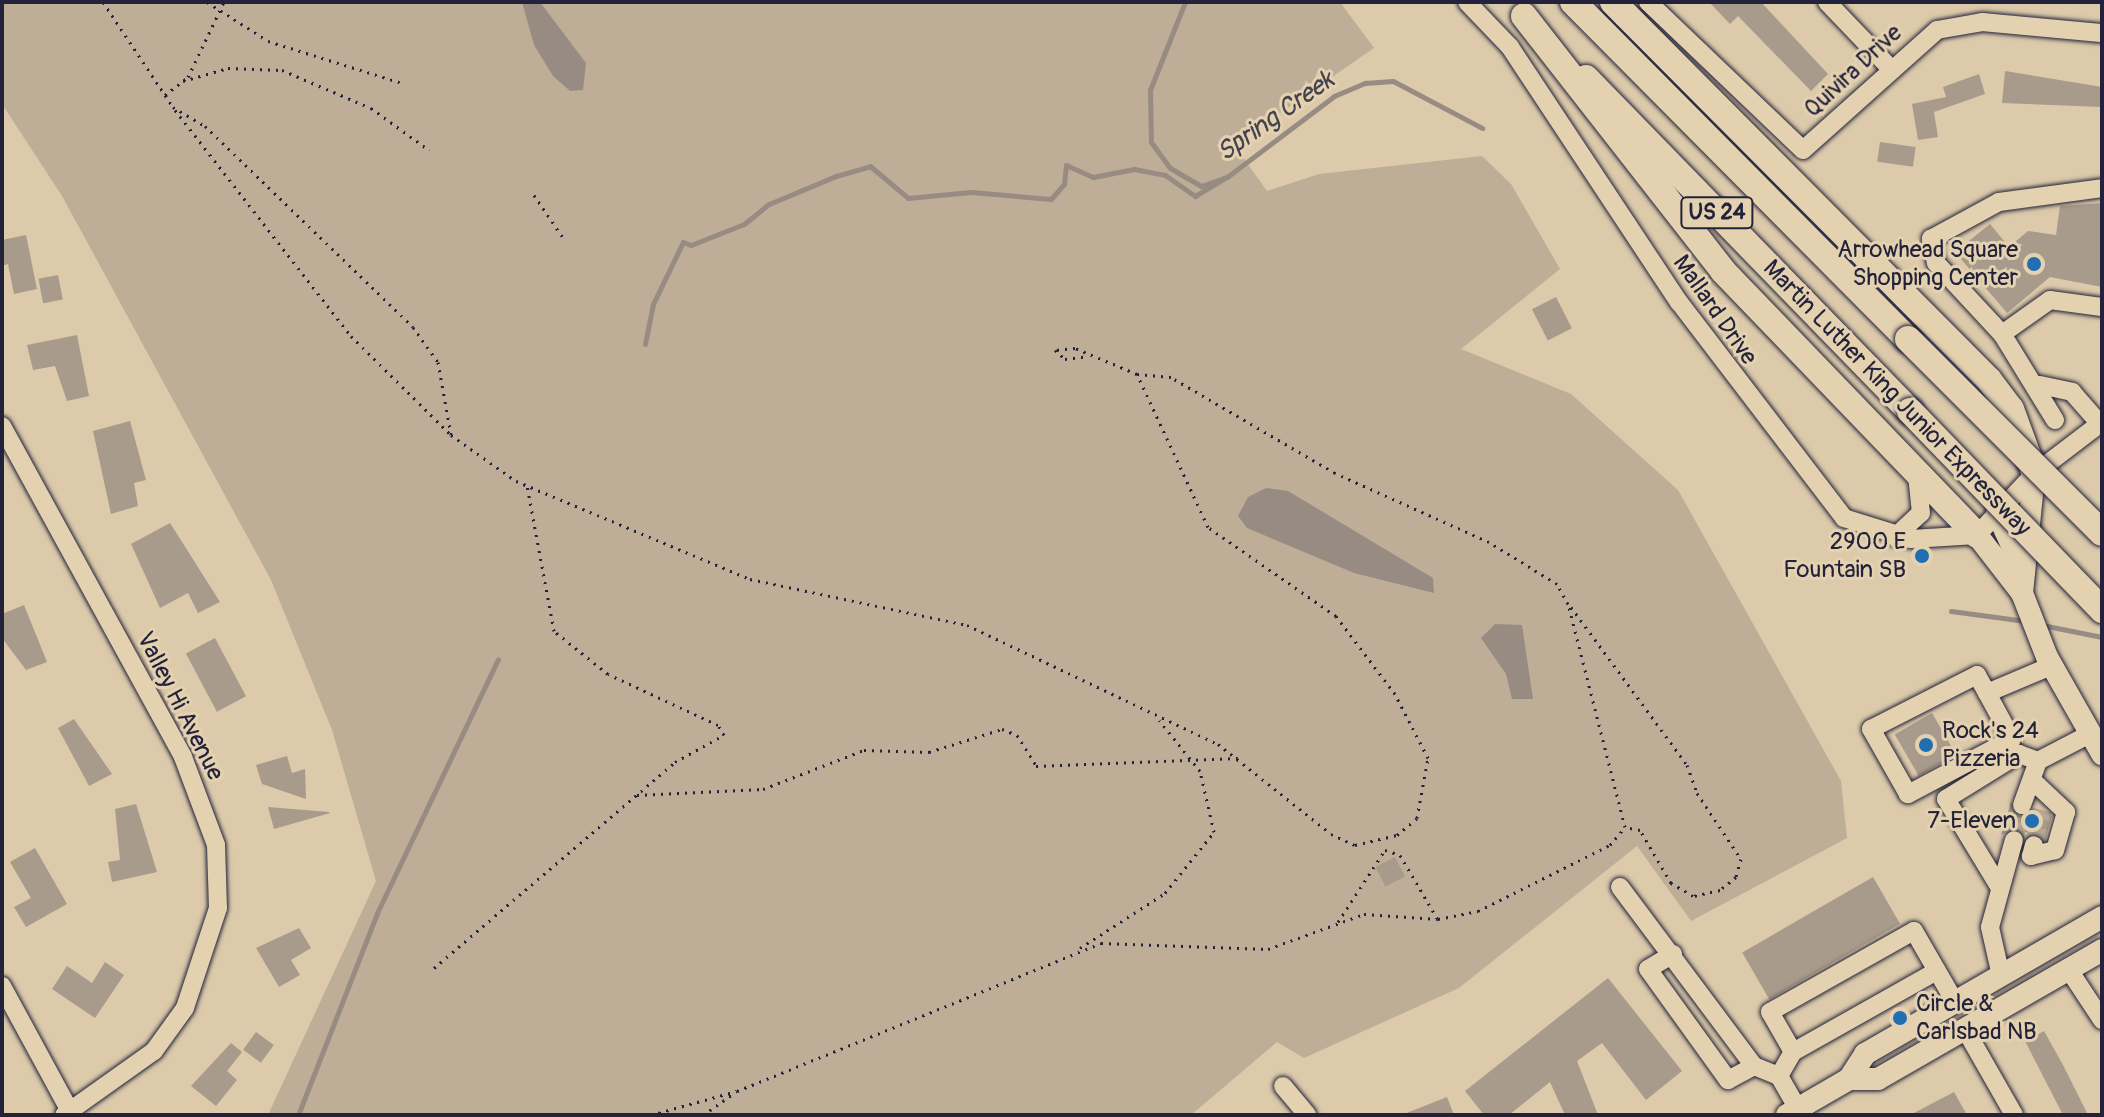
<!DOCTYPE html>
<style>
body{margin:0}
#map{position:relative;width:2104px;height:1117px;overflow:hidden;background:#dccaaa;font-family:Pangolin,sans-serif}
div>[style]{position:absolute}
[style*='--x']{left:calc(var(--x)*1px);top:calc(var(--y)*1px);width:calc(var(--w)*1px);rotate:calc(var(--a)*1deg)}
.green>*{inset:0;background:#beae98}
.water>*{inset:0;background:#988b82}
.stream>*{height:5px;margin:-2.5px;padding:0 2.5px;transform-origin:2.5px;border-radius:2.5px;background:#988b82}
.building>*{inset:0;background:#a89b8b;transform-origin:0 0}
.minor-tunnel>*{height:18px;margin-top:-9px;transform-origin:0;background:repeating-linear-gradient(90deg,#b7a894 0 18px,transparent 0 27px)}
.path>*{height:3px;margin-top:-1.5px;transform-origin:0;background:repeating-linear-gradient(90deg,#22223b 0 2px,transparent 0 8px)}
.roads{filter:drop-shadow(0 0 2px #22223b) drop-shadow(0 0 2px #22223b)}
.minor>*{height:18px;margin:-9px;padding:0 9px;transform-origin:9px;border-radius:9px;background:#e4d1af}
.major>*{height:22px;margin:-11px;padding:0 11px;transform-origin:11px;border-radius:11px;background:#e4d1af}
.highway>*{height:26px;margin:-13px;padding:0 13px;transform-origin:13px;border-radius:13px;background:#e4d1af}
.bridges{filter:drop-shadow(0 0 2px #22223b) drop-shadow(0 0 2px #22223b)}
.highway-bridge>*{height:26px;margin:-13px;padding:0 13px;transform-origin:13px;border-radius:13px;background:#e4d1af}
.dots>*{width:22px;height:22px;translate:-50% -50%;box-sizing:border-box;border:4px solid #e4d1af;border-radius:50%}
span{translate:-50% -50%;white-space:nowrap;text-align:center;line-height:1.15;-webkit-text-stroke:6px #e4d1af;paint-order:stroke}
.shield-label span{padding:2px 6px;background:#e4d1af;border:2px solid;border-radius:6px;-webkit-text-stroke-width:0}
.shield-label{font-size:22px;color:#22223b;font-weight:700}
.street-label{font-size:24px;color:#22223b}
.poi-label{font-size:24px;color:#22223b}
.right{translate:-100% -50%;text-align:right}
.left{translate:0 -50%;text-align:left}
.water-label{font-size:26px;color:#454250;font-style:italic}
.frame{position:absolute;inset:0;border:4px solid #22223b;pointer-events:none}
</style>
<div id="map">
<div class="green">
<i style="clip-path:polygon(2px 2px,1340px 2px,1374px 48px,1234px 145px,1267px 191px,1319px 174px,1482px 156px,1511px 184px,1560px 269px,1461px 349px,1571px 394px,1678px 490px,1841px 781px,1847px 838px,1691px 921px,1637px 846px,1459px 988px,1304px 1058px,1277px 1042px,1191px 1115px,268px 1115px,376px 881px,332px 730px,271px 580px,62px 196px,2px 104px)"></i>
</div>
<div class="water">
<i style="clip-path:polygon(522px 2px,540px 2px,586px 63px,583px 90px,570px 91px,553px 76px,534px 45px)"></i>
<i style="clip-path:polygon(1266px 488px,1288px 491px,1433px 578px,1434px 593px,1354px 573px,1247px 528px,1238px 516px,1248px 497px)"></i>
<i style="clip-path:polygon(1495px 624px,1522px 625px,1533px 699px,1512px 699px,1506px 674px,1481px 638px)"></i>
</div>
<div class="stream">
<i style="--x:1185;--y:2;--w:95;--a:111.7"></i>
<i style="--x:1150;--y:90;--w:52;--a:88.9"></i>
<i style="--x:1151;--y:142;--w:32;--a:54"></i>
<i style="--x:1170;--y:168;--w:36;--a:30"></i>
<i style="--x:1201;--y:186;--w:28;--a:-19"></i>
<i style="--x:1227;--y:177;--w:134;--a:-37.1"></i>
<i style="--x:1334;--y:96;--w:34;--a:-23"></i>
<i style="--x:1365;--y:83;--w:28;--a:-4"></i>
<i style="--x:1393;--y:81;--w:101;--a:27.8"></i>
<i style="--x:645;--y:344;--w:41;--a:-78.7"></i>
<i style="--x:653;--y:304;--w:69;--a:-64.2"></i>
<i style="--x:683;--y:242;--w:9;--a:21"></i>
<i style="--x:691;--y:245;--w:57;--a:-21.6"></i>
<i style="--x:744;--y:224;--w:32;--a:-39"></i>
<i style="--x:769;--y:204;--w:73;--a:-22.7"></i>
<i style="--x:836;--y:176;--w:35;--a:-16"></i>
<i style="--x:870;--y:166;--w:50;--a:40.1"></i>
<i style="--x:908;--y:198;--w:63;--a:-5.4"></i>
<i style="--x:971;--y:192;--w:80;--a:5"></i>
<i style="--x:1051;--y:199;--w:20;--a:-49"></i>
<i style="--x:1064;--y:184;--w:19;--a:-84"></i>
<i style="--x:1066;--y:165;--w:30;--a:24"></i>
<i style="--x:1093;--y:177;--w:42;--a:-11"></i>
<i style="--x:1134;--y:169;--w:32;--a:11"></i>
<i style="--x:1165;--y:175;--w:37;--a:35"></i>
<i style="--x:1195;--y:196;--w:37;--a:-31"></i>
<i style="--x:1951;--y:611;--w:75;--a:7.7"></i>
<i style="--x:2042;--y:625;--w:61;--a:11.3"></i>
<i style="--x:298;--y:1115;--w:217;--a:-68.6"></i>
<i style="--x:377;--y:913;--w:281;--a:-64.5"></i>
</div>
<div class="building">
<i style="clip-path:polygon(1709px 2px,1761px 2px,1828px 74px,1811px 91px,1738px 16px,1730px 24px)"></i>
<i style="clip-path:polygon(2005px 71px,2102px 87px,2102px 107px,2002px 103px)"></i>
<i style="clip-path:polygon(1979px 74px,1985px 94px,1934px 112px,1938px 137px,1918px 140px,1912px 104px,1946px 97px,1943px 87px)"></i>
<i style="left:1880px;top:142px;width:36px;height:20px;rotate:8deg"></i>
<i style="clip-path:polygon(2102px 203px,2102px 287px,2050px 277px,2007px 313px,1955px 252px,1990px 224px,2009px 247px,2028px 231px,2056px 235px,2060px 206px)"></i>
<i style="clip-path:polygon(26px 235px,37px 289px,14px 294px,8px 264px,2px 266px,2px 240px)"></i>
<i style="left:58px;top:275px;width:25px;height:20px;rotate:79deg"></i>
<i style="left:1556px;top:297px;width:35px;height:27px;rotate:63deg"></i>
<i style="clip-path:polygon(77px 335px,89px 396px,67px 401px,55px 366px,33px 370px,27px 345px)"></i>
<i style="clip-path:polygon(130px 421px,146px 480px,134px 483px,138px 506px,111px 514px,93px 431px)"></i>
<i style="clip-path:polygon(170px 523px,220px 602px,198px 613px,188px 593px,160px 608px,131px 544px)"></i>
<i style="clip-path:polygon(24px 605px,47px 662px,26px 670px,2px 638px,2px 614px)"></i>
<i style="left:215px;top:638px;width:66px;height:33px;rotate:62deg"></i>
<i style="left:1932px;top:713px;width:48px;height:43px;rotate:60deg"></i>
<i style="clip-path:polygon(74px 719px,112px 774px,89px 786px,58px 728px)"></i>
<i style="clip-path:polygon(287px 756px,292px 773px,305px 769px,306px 799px,262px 784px,256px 765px)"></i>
<i style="clip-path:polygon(2011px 802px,2019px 816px,2034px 808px,2052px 816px,2045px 840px,2016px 828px,2001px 835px)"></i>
<i style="clip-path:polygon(136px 804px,157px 872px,112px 882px,108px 862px,120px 860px,115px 809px)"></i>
<i style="clip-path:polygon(268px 807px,329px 812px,330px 813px,274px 829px)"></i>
<i style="clip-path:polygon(35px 848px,67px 904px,26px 927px,14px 907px,31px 898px,10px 862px)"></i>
<i style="left:1395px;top:857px;width:22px;height:22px;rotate:63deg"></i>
<i style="left:1873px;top:877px;width:54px;height:151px;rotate:60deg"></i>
<i style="clip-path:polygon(299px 928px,311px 948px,291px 960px,300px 975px,279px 987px,256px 948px)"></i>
<i style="clip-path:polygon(105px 962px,124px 975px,95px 1018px,52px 989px,67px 966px,92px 983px)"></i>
<i style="clip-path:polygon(1608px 978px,1682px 1071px,1646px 1100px,1602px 1043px,1577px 1061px,1598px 1115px,1565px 1115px,1550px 1082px,1509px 1115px,1484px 1115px,1465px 1091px)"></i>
<i style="clip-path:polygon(2044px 1031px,2063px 1065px,2088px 1115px,2063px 1115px,2046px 1082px,2025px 1041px)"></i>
<i style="left:256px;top:1032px;width:22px;height:22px;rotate:36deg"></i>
<i style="clip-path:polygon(231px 1043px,242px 1052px,227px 1071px,237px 1080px,216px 1106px,191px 1086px)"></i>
<i style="clip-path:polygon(1954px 1092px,1967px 1115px,1910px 1115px)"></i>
<i style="clip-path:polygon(1447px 1097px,1454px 1115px,1405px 1115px,1404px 1114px)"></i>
</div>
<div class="minor-tunnel">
<i style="--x:2014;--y:840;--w:36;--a:-77"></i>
<i style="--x:2034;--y:845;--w:36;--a:-76"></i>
</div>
<div class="path">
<i style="--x:103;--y:2;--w:126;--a:56.3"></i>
<i style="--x:173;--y:107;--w:37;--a:31"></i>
<i style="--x:205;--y:126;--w:289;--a:44"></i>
<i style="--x:413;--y:327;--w:43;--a:54.5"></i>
<i style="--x:438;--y:362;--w:74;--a:79.9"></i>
<i style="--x:451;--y:435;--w:80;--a:35.3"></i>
<i style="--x:516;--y:481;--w:254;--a:22.7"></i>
<i style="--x:750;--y:579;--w:222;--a:12"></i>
<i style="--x:967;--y:625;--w:278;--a:25.4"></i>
<i style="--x:1218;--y:744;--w:144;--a:38.5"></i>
<i style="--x:1331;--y:834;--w:26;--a:25"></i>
<i style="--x:1355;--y:845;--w:43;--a:-13.4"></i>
<i style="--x:1397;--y:835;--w:26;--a:-40"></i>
<i style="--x:1417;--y:818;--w:61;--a:-79.6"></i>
<i style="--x:1428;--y:758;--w:72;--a:-117.3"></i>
<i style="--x:1395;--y:694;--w:98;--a:-127.1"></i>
<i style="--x:1336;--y:616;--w:156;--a:-145.2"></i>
<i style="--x:1208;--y:527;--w:169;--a:-114.9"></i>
<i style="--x:1137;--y:374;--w:67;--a:-157.2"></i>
<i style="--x:1075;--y:348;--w:20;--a:174"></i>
<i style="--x:1055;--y:350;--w:13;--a:42"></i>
<i style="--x:1065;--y:359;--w:23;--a:-7"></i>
<i style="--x:207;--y:2;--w:72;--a:32.6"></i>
<i style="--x:268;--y:41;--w:140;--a:17.4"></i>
<i style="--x:183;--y:81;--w:47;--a:-16.1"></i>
<i style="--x:228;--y:68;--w:54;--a:2.1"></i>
<i style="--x:282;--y:70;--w:97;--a:23.1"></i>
<i style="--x:371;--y:108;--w:72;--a:35.9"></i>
<i style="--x:165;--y:95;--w:29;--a:-38"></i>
<i style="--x:188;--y:77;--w:83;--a:-64.4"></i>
<i style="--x:175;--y:110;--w:286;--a:52.1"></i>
<i style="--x:351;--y:336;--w:141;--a:44.7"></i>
<i style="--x:534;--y:195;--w:50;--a:55.7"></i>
<i style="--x:1571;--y:607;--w:196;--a:53.7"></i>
<i style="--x:1687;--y:765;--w:30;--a:70"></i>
<i style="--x:1697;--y:793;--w:79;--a:56.3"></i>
<i style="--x:1741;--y:859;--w:19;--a:106"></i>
<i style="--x:1736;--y:877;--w:21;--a:141"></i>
<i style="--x:1720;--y:890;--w:28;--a:167"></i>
<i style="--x:1693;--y:896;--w:26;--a:-149"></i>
<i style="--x:1671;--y:883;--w:61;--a:-120.3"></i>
<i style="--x:1640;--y:830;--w:15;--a:-169"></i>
<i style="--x:637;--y:795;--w:126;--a:-2.7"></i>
<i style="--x:763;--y:789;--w:108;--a:-21.1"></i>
<i style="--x:864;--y:750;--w:65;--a:1.8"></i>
<i style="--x:929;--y:752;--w:77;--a:-17.5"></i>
<i style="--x:1002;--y:729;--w:16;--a:22"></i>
<i style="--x:1017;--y:735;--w:36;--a:58"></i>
<i style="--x:1036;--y:766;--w:202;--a:-2.3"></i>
<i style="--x:1338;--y:922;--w:86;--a:-56.9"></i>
<i style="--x:1385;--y:850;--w:16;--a:18"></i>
<i style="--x:1400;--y:855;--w:73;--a:59.6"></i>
<i style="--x:1080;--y:948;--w:101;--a:-32.9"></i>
<i style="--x:1165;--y:893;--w:78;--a:-51.2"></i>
<i style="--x:1214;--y:832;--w:63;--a:-102.9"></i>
<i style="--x:1200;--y:771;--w:65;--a:-128.8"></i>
<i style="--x:434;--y:968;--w:317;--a:-40.5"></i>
<i style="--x:675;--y:762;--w:56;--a:-28.9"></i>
<i style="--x:724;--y:735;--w:12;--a:-121"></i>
<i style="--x:718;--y:725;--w:121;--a:-155.1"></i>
<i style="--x:608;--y:674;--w:69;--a:-141.5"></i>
<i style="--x:554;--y:631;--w:147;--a:-100.5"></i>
<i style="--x:651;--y:1115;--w:89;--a:-15.6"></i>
<i style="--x:737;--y:1091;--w:393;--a:-22.1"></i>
<i style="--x:1101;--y:943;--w:167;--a:2.1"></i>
<i style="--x:1268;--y:949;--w:102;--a:-20"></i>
<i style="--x:1364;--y:914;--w:74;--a:3.9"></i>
<i style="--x:1438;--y:919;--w:41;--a:-11.3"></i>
<i style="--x:1478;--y:911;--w:148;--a:-26.6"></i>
<i style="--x:1610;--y:845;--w:23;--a:-50"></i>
<i style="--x:1625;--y:827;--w:230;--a:-104.3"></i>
<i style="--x:1568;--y:604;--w:23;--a:-119"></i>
<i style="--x:1557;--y:584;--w:80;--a:-148.3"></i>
<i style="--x:1489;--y:542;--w:169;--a:-155.9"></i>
<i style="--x:1335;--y:473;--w:190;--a:-149.7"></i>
<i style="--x:1171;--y:377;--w:34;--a:-175"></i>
<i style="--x:703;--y:1115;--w:37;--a:-35"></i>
</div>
<div class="roads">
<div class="minor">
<i style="--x:1467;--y:2;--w:62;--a:46.3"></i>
<i style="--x:1510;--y:47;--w:306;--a:56.5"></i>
<i style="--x:1679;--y:302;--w:272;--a:52.6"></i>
<i style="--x:1844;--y:518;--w:70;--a:17.4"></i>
<i style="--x:1911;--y:539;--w:66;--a:-3.5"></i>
<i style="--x:1977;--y:535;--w:83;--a:-46.9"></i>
<i style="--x:2034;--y:474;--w:86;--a:-37.4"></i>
<i style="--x:1648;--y:2;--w:214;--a:43.7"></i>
<i style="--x:1803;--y:150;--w:180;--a:-41.8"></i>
<i style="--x:1937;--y:30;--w:47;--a:-9.9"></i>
<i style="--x:1983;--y:22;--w:120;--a:5.3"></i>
<i style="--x:1827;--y:2;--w:91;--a:46.3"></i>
<i style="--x:2002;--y:334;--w:59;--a:-35.3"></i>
<i style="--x:2050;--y:300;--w:52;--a:7.7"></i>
<i style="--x:2040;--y:385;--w:33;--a:12"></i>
<i style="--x:2072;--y:392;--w:43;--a:48.8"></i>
<i style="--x:2055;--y:420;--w:101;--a:-121.6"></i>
<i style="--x:2002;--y:334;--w:97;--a:-132.9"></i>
<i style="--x:1936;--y:263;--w:25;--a:-102"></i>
<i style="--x:1931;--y:239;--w:77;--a:-28.6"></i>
<i style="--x:1999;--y:202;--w:104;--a:-7.7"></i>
<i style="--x:2;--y:426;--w:377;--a:61.3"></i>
<i style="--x:183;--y:757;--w:94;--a:69.4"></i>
<i style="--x:216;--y:845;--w:63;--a:88.2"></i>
<i style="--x:218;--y:908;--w:105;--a:108.3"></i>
<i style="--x:185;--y:1008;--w:53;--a:125.8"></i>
<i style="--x:154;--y:1051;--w:110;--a:144.6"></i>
<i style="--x:1895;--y:537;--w:35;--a:-43"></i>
<i style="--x:1921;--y:513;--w:36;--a:-96"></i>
<i style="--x:1987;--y:693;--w:52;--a:61.5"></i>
<i style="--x:2012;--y:739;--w:118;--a:152.1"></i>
<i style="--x:1908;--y:794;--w:75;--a:-119.6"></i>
<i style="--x:1871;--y:729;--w:119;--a:-27"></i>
<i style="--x:1977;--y:675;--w:21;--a:61"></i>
<i style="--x:1987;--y:693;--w:69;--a:-22.9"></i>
<i style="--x:2032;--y:780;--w:47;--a:43.3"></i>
<i style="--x:2066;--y:812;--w:40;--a:106"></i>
<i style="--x:2055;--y:850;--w:25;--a:166"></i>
<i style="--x:2031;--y:856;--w:11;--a:-75"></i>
<i style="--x:2022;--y:805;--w:47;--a:-70"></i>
<i style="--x:2038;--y:761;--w:59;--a:-27.4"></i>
<i style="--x:1620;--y:887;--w:224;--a:53.2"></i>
<i style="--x:2000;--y:888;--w:104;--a:-121.2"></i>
<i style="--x:1946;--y:799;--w:86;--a:-31.7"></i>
<i style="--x:2019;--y:754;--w:20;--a:20"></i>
<i style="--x:1673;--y:954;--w:29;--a:149"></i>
<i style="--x:1648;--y:969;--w:137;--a:54.2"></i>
<i style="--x:1728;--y:1080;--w:30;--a:-28"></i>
<i style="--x:1754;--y:1066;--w:27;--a:22"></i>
<i style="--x:1779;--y:1076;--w:38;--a:60"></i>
<i style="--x:2069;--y:970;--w:60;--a:56.6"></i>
<i style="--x:2001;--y:976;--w:50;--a:-102.7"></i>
<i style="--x:1990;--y:927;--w:90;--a:-74.6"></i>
<i style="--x:2;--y:986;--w:142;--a:61.5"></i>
<i style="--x:1965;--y:1029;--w:99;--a:60.3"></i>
<i style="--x:1793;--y:1052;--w:165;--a:-29.4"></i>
<i style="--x:1779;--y:1076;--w:28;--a:-60"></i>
<i style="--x:1793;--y:1052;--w:46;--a:-119.9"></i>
<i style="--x:1770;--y:1012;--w:165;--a:-29.4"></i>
<i style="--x:1914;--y:931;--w:82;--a:60"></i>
<i style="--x:1283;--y:1086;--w:38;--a:50"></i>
</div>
<div class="major">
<i style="--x:1997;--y:513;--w:65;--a:65.4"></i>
<i style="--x:1977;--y:535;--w:73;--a:52.2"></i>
<i style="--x:2022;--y:593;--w:69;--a:68.7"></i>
<i style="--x:2047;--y:657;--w:112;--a:60.4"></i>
<i style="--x:2022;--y:593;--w:120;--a:-84.2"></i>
<i style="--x:1849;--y:1079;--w:29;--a:0"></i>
<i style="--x:1878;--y:1079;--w:258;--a:-29.9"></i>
<i style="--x:1787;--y:1115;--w:72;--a:-30.1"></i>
<i style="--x:1849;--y:1079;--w:30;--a:-57"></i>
<i style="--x:1865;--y:1054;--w:274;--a:-30"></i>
</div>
<div class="highway">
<i style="--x:1573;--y:2;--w:475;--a:45.2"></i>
<i style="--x:1613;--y:2;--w:533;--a:45.15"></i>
<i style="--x:1989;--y:380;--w:36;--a:53"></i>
<i style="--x:2011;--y:409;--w:67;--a:69.9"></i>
<i style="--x:1524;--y:16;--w:323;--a:52"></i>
<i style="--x:1723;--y:271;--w:366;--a:46.1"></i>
<i style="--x:1586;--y:78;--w:465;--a:45.8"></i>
</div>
</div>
<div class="bridges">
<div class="highway-bridge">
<i style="--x:1908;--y:339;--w:274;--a:45"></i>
<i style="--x:1910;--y:411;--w:277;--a:46"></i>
</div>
</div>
<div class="dots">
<i style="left:2034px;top:264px;background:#1f6fb2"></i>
<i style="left:1922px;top:556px;background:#1f6fb2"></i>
<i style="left:1926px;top:745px;background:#1f6fb2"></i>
<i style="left:2032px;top:821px;background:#1f6fb2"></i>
<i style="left:1900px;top:1018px;background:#1f6fb2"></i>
</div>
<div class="shield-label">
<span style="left:1717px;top:213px">US 24</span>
</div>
<div class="street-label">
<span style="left:1853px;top:71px;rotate:-43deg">Quivira Drive</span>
<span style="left:1715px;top:310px;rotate:55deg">Mallard Drive</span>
<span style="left:1897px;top:398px;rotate:46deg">Martin Luther King Junior Expressway</span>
<span style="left:180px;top:706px;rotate:63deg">Valley Hi Avenue</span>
</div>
<div class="poi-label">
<span class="right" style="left:2018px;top:264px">Arrowhead Square<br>Shopping Center</span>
<span class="right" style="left:1906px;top:556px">2900 E<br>Fountain SB</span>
<span class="left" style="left:1942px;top:745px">Rock's 24<br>Pizzeria</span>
<span class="right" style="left:2016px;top:821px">7-Eleven</span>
<span class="left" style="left:1916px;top:1018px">Circle &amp;<br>Carlsbad NB</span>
</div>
<div class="water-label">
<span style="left:1276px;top:117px;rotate:-35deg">Spring Creek</span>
</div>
<div class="frame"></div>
</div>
